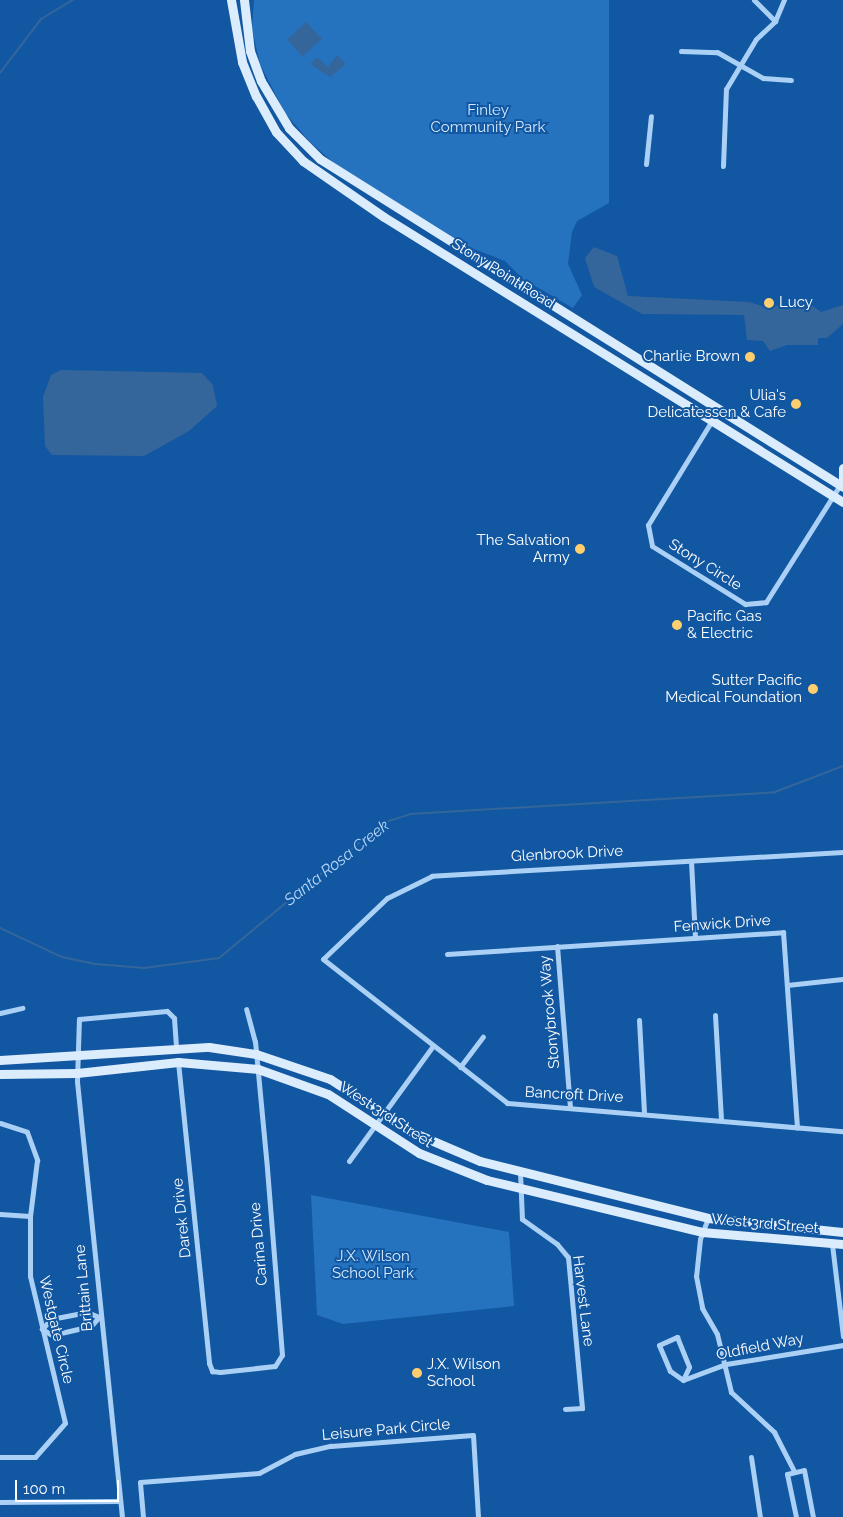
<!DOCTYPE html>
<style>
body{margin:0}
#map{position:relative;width:843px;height:1517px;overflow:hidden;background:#1257a1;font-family:Raleway,sans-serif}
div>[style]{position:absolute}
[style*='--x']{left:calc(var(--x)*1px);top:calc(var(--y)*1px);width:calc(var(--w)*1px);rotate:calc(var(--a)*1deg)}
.green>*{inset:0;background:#2572bf}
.water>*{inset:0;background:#35669b;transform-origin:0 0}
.stream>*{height:2px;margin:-1px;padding:0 1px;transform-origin:1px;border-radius:1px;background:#35669b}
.street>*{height:5px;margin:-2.5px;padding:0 2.5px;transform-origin:2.5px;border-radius:2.5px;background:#abd0f5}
.secondary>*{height:9px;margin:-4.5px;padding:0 4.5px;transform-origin:4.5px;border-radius:4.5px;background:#dbecfd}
.dots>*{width:14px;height:14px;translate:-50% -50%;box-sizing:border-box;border:2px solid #1257a1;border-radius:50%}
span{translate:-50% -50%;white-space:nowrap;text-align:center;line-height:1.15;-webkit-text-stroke:4px #1257a1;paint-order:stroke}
.park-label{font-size:15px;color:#d4e9fe}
.street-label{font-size:15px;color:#fff}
.poi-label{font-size:15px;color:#fff}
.left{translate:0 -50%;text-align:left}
.right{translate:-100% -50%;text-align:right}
.water-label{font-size:16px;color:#b8dafb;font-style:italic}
.scale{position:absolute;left:15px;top:1480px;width:104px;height:22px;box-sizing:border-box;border:2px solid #fff;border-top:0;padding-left:6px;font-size:15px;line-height:18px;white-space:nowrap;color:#fff;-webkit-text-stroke:4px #1257a1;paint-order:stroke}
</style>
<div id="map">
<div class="green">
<i style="clip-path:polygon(254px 0,609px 0,609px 203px,577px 221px,572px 232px,568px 264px,582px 295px,573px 308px,523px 279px,505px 261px,469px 247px,335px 164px,310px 142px,285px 113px,260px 64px,252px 29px)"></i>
<i style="clip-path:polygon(311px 1195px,509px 1232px,514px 1306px,343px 1324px,317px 1315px)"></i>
</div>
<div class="water">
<i style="left:306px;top:22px;width:23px;height:26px;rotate:47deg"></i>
<i style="clip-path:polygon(337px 55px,346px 64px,330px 77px,310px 64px,317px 57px,328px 67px)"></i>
<i style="clip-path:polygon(594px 247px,617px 256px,628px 296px,749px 302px,768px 308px,804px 300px,821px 312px,843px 305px,843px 324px,827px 338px,818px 338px,818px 345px,787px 345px,770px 351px,763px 341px,747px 340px,744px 315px,642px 314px,594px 287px,585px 258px)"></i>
<i style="clip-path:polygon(61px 370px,202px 373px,213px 385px,217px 406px,189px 431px,144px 456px,52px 455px,45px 446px,43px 397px,51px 375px)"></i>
</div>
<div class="stream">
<i style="--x:0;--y:73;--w:68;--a:-52.8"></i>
<i style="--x:41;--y:19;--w:37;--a:-31"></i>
<i style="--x:0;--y:928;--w:68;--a:25.1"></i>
<i style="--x:62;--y:957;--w:35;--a:12"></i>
<i style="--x:96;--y:964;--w:48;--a:4.8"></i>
<i style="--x:144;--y:968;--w:76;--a:-7.6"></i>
<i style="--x:219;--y:958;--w:212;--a:-39.5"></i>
<i style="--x:383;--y:823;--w:28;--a:-18"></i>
<i style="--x:410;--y:814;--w:366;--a:-3.4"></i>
<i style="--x:775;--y:792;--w:73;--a:-20.9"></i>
</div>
<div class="street">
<i style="--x:754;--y:0;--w:30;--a:45"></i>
<i style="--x:681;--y:51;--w:36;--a:2"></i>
<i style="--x:717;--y:52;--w:53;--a:29.5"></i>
<i style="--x:763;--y:78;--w:28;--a:4"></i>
<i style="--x:646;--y:164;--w:48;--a:-84.1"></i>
<i style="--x:723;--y:166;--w:77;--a:-87.8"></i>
<i style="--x:726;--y:89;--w:58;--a:-59"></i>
<i style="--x:756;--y:39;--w:26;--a:-43"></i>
<i style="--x:775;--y:21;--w:23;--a:-67"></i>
<i style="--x:719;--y:409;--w:136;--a:121.5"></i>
<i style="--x:648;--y:525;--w:21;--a:79"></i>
<i style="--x:652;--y:546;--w:110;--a:31.9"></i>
<i style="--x:745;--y:604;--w:21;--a:-5"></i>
<i style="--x:766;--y:602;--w:138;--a:-57.7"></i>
<i style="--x:843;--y:852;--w:412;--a:176.7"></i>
<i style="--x:432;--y:876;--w:50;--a:153.9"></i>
<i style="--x:387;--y:898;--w:88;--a:136.4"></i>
<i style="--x:323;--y:959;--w:234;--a:38"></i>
<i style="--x:507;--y:1103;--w:337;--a:4.8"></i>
<i style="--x:691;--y:861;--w:77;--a:87"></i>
<i style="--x:557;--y:946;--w:161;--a:85.4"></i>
<i style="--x:447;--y:954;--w:337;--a:-3.7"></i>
<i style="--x:783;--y:932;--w:196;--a:85.9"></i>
<i style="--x:787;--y:985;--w:56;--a:-6.1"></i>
<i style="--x:0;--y:1013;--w:23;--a:-13"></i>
<i style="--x:715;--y:1015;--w:104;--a:86.7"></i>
<i style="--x:639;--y:1020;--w:92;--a:86.9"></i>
<i style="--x:178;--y:1062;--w:303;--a:84.1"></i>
<i style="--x:209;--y:1363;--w:9;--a:69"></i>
<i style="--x:212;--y:1371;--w:8;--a:7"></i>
<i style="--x:220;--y:1372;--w:55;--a:-6.2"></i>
<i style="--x:275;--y:1366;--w:13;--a:-58"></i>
<i style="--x:282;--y:1355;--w:188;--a:-94.6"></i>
<i style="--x:267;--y:1168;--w:127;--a:-95.4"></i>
<i style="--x:255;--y:1042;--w:34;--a:-105"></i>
<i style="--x:460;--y:1067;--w:38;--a:-53"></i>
<i style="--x:0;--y:1123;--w:28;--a:18"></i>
<i style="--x:27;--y:1132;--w:30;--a:70"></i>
<i style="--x:37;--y:1160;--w:56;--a:97.1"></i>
<i style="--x:30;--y:1216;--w:60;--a:90"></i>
<i style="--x:30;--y:1276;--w:151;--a:76.6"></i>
<i style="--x:65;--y:1423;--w:45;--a:131.4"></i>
<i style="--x:35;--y:1457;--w:35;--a:180"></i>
<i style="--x:349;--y:1161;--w:142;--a:-53.9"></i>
<i style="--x:520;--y:1172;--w:47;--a:87.6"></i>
<i style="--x:522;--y:1219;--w:43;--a:35.5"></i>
<i style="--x:557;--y:1244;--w:17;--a:50"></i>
<i style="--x:568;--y:1257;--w:152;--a:84.7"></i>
<i style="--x:582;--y:1408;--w:17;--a:177"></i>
<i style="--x:0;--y:1214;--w:30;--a:4"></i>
<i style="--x:708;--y:1218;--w:22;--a:111"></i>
<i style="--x:700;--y:1239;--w:37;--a:96"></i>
<i style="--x:696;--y:1276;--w:33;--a:79"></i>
<i style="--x:702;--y:1308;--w:30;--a:60"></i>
<i style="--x:717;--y:1334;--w:60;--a:76.4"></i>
<i style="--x:731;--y:1392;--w:59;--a:42.9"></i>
<i style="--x:774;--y:1432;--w:44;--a:62.9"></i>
<i style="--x:832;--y:1244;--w:93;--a:83.2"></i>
<i style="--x:87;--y:1312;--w:13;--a:23"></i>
<i style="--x:99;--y:1317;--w:12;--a:132"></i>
<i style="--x:91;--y:1326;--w:40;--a:167"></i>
<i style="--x:52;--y:1335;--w:12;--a:-149"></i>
<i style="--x:42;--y:1329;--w:13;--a:-48"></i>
<i style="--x:51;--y:1319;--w:37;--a:-11"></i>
<i style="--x:677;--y:1337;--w:32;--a:68"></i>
<i style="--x:689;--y:1367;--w:14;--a:115"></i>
<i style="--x:683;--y:1380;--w:16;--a:-145"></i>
<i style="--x:670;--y:1371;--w:28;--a:-113"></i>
<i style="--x:659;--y:1345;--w:20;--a:-24"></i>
<i style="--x:683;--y:1380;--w:46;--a:-20.4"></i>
<i style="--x:726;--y:1364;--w:119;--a:-9.2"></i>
<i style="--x:751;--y:1457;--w:61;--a:81.5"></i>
<i style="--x:0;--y:1502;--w:120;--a:-0.5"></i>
<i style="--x:122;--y:1517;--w:438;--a:-95.9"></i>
<i style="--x:77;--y:1081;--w:62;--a:-88.2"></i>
<i style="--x:79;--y:1019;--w:88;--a:-5.2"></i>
<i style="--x:167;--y:1011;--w:10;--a:45"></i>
<i style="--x:174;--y:1018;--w:31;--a:86"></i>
<i style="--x:143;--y:1517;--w:35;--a:-95"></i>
<i style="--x:140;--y:1482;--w:119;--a:-4.3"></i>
<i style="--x:259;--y:1473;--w:41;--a:-27.8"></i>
<i style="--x:295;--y:1454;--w:37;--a:-13"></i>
<i style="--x:331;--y:1446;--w:142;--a:-4.4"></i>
<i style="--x:473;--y:1435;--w:82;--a:86.5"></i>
<i style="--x:796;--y:1517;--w:44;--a:-101.8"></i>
<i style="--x:787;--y:1474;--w:17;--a:-13"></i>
<i style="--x:804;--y:1470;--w:48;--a:79.2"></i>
</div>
<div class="secondary">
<i style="--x:231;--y:0;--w:63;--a:79.9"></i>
<i style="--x:242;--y:62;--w:37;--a:68"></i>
<i style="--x:256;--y:96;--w:41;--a:60.9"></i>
<i style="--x:276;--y:132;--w:40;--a:47"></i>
<i style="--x:303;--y:161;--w:98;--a:34.7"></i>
<i style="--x:384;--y:217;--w:540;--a:31.84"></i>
<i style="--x:244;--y:0;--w:51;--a:83.3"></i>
<i style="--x:250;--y:51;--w:32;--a:70"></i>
<i style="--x:261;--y:81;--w:55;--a:59.2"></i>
<i style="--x:289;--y:128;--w:44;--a:45"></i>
<i style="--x:320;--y:159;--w:617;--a:32.09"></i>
<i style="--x:843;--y:481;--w:13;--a:-90"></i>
<i style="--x:0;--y:1060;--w:209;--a:-3.6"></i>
<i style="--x:209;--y:1047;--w:48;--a:8.5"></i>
<i style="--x:256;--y:1054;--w:78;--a:18.7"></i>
<i style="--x:330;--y:1079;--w:98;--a:32.9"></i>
<i style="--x:412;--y:1132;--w:74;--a:23.1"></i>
<i style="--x:480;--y:1161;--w:235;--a:14"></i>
<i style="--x:708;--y:1218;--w:136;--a:5.9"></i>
<i style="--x:0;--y:1074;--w:77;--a:-0.7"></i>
<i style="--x:77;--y:1073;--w:102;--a:-6.2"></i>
<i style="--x:178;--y:1062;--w:80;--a:5"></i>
<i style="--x:258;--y:1069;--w:74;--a:19.7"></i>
<i style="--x:328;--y:1094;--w:108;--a:33"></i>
<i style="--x:419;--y:1153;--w:73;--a:21.7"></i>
<i style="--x:487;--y:1180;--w:221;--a:13.6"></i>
<i style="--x:702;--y:1232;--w:142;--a:4.9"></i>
</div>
<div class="dots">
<i style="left:769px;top:303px;background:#ffce6f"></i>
<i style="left:750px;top:357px;background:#ffce6f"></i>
<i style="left:796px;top:404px;background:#ffce6f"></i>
<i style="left:580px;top:549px;background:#ffce6f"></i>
<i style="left:677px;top:625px;background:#ffce6f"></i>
<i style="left:813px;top:689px;background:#ffce6f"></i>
<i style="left:417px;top:1373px;background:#ffce6f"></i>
</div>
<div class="park-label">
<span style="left:488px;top:119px">Finley<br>Community Park</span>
<span style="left:373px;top:1265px">J.X. Wilson<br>School Park</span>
</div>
<div class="street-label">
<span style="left:503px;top:274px;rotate:32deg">Stony Point Road</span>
<span style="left:705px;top:565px;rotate:32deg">Stony Circle</span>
<span style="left:567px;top:854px;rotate:-3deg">Glenbrook Drive</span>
<span style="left:722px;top:924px;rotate:-4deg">Fenwick Drive</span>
<span style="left:550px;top:1012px;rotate:-95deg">Stonybrook Way</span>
<span style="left:574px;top:1095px;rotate:3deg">Bancroft Drive</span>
<span style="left:386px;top:1115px;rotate:33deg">West 3rd Street</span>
<span style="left:182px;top:1218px;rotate:-96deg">Darek Drive</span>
<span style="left:765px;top:1224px;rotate:5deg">West 3rd Street</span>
<span style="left:259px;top:1244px;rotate:-95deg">Carina Drive</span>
<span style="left:84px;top:1288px;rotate:-95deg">Brittain Lane</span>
<span style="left:583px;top:1301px;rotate:83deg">Harvest Lane</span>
<span style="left:56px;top:1330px;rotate:77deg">Westgate Circle</span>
<span style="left:760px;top:1347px;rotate:-11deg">Oldfield Way</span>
<span style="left:386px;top:1430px;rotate:-5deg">Leisure Park Circle</span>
</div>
<div class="poi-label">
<span class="left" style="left:779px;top:303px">Lucy</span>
<span class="right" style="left:740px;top:357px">Charlie Brown</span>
<span class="right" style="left:786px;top:404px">Ulia's<br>Delicatessen &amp; Cafe</span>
<span class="right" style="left:570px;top:549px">The Salvation<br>Army</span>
<span class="left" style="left:687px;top:625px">Pacific Gas<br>&amp; Electric</span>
<span class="right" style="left:802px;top:689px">Sutter Pacific<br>Medical Foundation</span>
<span class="left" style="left:427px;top:1373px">J.X. Wilson<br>School</span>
</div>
<div class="water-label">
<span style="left:337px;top:863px;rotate:-38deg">Santa Rosa Creek</span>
</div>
<div class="scale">100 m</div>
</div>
